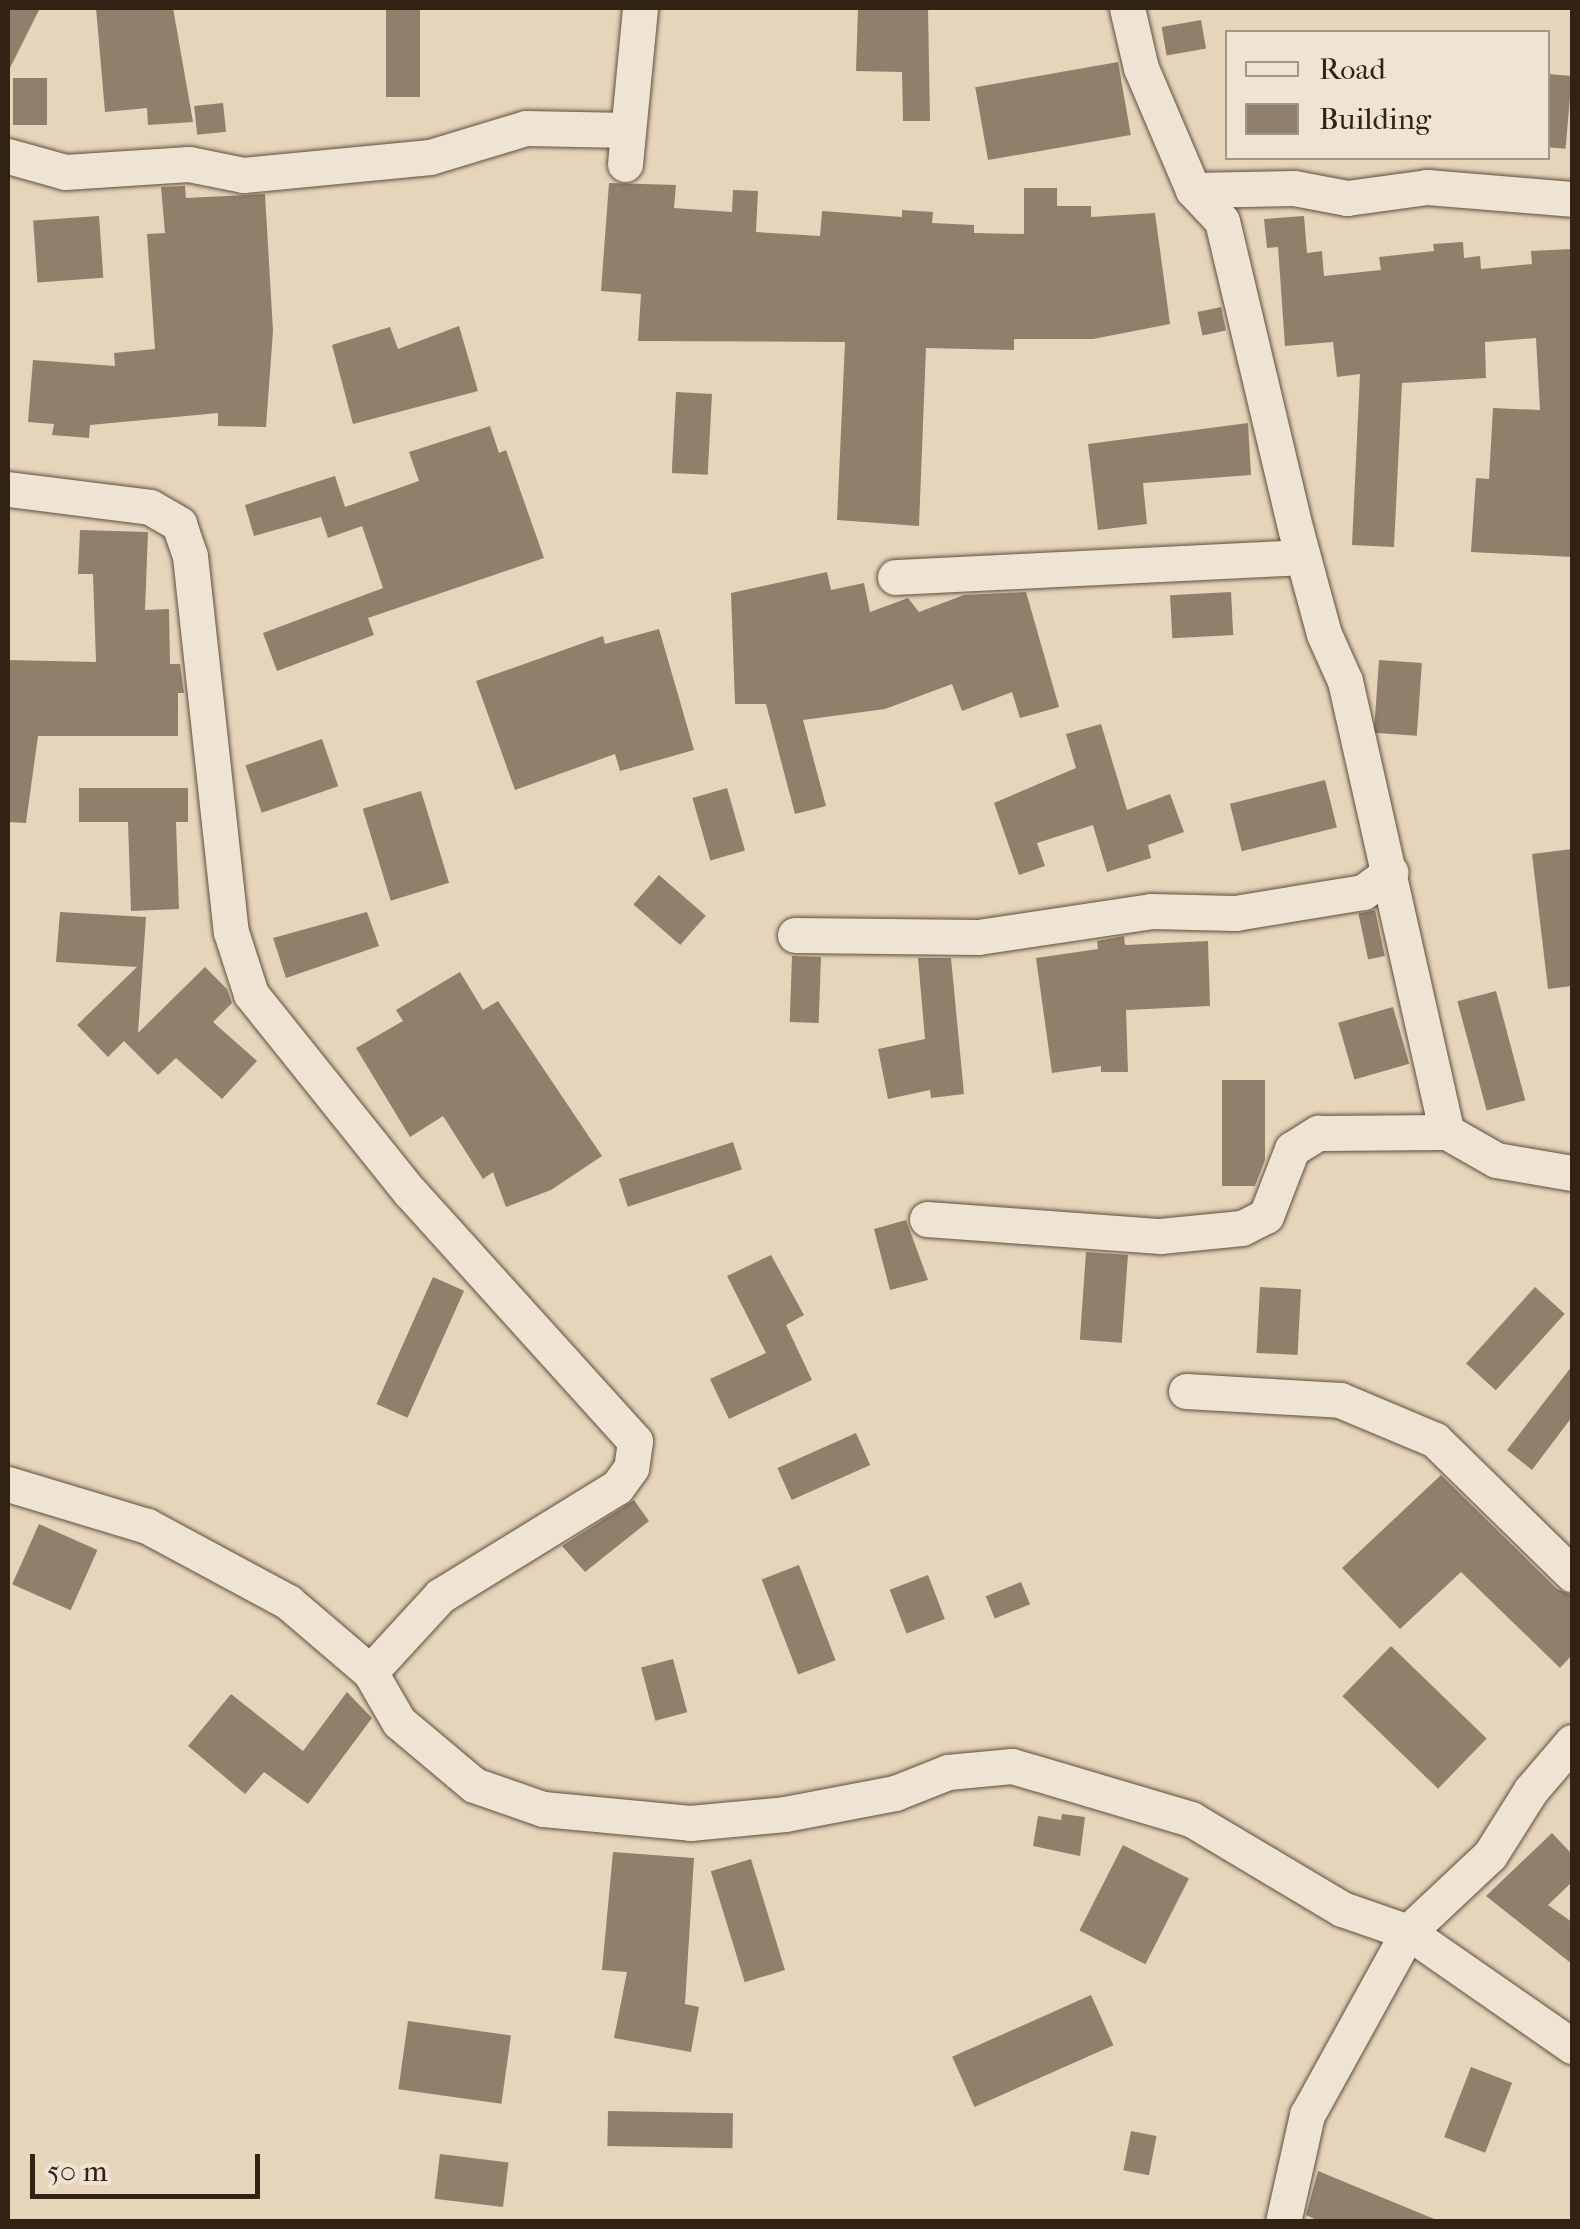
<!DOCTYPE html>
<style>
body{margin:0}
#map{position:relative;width:1580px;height:2229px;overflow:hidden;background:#e6d5bb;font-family:"IM FELL French Canon",serif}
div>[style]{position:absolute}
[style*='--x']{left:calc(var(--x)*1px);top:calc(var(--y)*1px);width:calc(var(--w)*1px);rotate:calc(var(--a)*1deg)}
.building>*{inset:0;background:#907f6b;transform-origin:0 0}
.roads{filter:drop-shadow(0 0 2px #5f4f3e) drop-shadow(0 0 2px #5f4f3e)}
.minor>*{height:35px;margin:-17.5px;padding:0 17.5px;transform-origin:17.5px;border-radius:17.5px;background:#efe4d3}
span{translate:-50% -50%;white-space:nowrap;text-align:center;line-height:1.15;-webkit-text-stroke:8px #efe4d3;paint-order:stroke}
.frame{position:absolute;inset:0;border:10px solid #322214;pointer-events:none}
.legend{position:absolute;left:1225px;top:30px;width:325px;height:130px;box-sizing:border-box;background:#efe4d3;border:2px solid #a39687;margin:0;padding:12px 18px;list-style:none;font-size:30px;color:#322214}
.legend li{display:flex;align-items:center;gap:20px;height:50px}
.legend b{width:50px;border:2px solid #a39687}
.scale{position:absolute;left:30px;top:2154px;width:230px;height:45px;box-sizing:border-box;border:5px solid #322214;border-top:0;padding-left:12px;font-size:30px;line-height:35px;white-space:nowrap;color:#322214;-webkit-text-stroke:8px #efe4d3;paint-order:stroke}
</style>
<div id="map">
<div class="building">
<i style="clip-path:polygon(8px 8px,40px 8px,8px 72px)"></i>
<i style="clip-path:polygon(96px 8px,173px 8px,193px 122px,148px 125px,147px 108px,105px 112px)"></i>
<i style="left:386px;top:8px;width:34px;height:89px"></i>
<i style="clip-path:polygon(858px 8px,928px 8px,930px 121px,903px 121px,902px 72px,856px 71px)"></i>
<i style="left:1201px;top:20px;width:29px;height:40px;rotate:80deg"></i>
<i style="left:1118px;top:62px;width:74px;height:145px;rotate:80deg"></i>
<i style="left:1548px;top:74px;width:24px;height:73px;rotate:5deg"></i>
<i style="left:13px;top:78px;width:34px;height:47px"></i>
<i style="left:223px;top:103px;width:29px;height:29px;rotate:84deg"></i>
<i style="clip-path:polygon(609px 183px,676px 185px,674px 208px,732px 212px,733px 190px,758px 191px,756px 232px,820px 236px,822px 211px,902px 217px,902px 210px,933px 212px,932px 223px,974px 225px,974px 233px,1024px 234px,1024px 188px,1057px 188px,1057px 206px,1091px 206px,1091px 217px,1155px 213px,1170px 324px,1093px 339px,1014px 339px,1014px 350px,926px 348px,919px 526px,837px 520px,845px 342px,638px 341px,641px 294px,601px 291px)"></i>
<i style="clip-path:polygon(185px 186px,186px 198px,265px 194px,273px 331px,266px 427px,218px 426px,218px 413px,90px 425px,89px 438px,52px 435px,54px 424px,28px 422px,33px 360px,115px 366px,114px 353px,155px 349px,147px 234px,165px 233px,161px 187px)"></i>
<i style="left:99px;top:216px;width:62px;height:66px;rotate:86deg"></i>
<i style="clip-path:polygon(1304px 216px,1307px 253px,1322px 251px,1324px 276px,1381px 270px,1379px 257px,1434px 251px,1433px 244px,1463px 242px,1464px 258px,1480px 256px,1481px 269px,1532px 264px,1531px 251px,1572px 249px,1572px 557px,1471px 552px,1476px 478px,1489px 479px,1493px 408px,1540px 410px,1536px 338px,1485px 342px,1486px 378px,1402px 383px,1394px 547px,1352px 545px,1360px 374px,1337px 377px,1333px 342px,1285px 346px,1278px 247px,1267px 248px,1264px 219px)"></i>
<i style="left:1221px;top:307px;width:24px;height:24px;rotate:78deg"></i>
<i style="clip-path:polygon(459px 326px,478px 391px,353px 424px,332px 345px,390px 327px,398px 349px)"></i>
<i style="left:676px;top:392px;width:36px;height:81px;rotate:3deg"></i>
<i style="clip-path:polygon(1248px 423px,1251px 475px,1143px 483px,1147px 524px,1098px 530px,1088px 444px)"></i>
<i style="clip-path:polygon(490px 426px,499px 453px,506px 450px,544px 558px,368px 618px,374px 635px,277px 671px,263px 633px,383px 588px,362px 526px,328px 538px,321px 517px,254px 536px,245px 505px,335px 476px,345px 507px,419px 481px,409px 452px)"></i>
<i style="clip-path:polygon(80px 530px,148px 532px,145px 610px,169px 609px,170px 664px,180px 664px,184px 693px,178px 693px,178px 736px,38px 736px,26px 823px,8px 822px,8px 660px,96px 662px,93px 574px,78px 574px)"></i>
<i style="clip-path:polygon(827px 572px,831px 590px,864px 583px,870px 612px,908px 598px,919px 612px,964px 595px,1026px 592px,1059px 707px,1020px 718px,1012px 692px,962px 711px,952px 684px,885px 709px,803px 720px,826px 806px,795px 814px,766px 704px,735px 704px,731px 593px)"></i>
<i style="left:1231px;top:592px;width:43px;height:61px;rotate:87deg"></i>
<i style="clip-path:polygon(659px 629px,694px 750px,620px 771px,615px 754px,515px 790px,476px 681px,603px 636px,605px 644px)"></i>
<i style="left:1379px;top:660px;width:43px;height:73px;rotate:4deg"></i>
<i style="clip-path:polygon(1101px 724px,1127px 810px,1170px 794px,1184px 832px,1148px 845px,1151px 858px,1107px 872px,1093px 825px,1037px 843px,1045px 866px,1019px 875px,994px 803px,1076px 768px,1066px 734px)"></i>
<i style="left:322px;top:739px;width:50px;height:81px;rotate:71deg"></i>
<i style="left:1325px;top:780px;width:49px;height:98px;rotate:76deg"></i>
<i style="clip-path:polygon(79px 788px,188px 788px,188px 822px,176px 822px,179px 909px,131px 911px,128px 822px,79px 822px)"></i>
<i style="left:727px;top:788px;width:65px;height:36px;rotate:74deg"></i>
<i style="left:421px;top:791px;width:96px;height:61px;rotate:73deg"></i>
<i style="clip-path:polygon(1572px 849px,1572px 986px,1548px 989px,1532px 854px)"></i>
<i style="left:659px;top:875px;width:62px;height:39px;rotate:41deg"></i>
<i style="left:1375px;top:910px;width:47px;height:17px;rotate:78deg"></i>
<i style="clip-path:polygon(60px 912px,146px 917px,138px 1033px,205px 967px,227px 989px,232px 1003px,213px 1022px,257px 1061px,222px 1099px,176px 1058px,158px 1075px,124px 1041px,108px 1057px,77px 1025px,137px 967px,56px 962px)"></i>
<i style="clip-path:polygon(367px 912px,379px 946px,286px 978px,273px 938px)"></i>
<i style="clip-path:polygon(1124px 936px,1125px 945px,1208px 941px,1210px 1006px,1126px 1010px,1128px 1072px,1101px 1072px,1101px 1066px,1052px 1073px,1036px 958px,1098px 949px,1097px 941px)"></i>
<i style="left:792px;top:956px;width:29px;height:66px;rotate:2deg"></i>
<i style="clip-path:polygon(918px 958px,951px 958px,964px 1094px,931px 1098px,930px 1090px,888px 1099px,878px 1049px,925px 1039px)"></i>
<i style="clip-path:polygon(460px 972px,483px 1010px,498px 1001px,602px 1156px,551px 1190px,506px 1207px,493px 1172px,483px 1179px,443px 1116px,410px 1137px,356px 1048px,403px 1021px,396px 1010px)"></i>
<i style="left:1496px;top:991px;width:113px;height:40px;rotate:75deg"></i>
<i style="left:1393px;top:1007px;width:59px;height:57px;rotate:74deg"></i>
<i style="clip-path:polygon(1222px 1080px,1265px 1080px,1265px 1160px,1255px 1186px,1222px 1186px)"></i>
<i style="left:733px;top:1142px;width:29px;height:120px;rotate:72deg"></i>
<i style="clip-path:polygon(906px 1220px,928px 1280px,890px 1290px,874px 1229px)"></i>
<i style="left:1086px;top:1252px;width:42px;height:88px;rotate:4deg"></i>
<i style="clip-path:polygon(771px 1255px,804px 1315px,786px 1325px,812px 1380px,729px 1419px,710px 1379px,766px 1353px,727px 1276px)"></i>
<i style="left:433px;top:1277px;width:34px;height:139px;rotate:24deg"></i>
<i style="left:1260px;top:1287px;width:41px;height:66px;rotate:3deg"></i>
<i style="left:1535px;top:1287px;width:40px;height:103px;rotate:42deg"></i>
<i style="clip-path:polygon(1572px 1366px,1572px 1417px,1532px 1470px,1507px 1450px)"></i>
<i style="left:856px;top:1433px;width:35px;height:86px;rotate:66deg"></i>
<i style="clip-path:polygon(1441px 1475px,1557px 1589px,1572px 1595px,1572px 1655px,1560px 1668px,1461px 1572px,1400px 1629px,1342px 1568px)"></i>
<i style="clip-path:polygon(634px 1500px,649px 1521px,585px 1572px,562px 1546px)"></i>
<i style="left:39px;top:1524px;width:64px;height:66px;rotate:24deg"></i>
<i style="left:799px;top:1565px;width:102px;height:40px;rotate:69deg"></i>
<i style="left:928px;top:1575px;width:47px;height:41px;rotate:69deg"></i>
<i style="left:1021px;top:1582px;width:24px;height:38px;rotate:68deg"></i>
<i style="left:1391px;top:1646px;width:133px;height:70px;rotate:44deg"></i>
<i style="left:673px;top:1659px;width:55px;height:33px;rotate:75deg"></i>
<i style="clip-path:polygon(347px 1692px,372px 1718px,308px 1804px,264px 1772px,245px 1794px,188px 1746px,231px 1694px,303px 1751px)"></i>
<i style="clip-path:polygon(1062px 1814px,1085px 1817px,1080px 1856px,1033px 1846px,1038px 1816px,1061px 1820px)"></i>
<i style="clip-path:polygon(1552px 1833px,1572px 1854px,1572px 1882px,1548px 1905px,1572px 1922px,1572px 1964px,1486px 1896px)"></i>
<i style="left:1123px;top:1845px;width:74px;height:96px;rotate:27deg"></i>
<i style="clip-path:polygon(613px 1852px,694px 1858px,685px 2004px,699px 2007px,691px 2052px,614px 2038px,627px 1972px,602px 1970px)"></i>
<i style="left:751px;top:1859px;width:116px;height:42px;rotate:73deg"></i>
<i style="left:1091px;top:1995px;width:55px;height:152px;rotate:66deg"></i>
<i style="left:408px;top:2021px;width:104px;height:69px;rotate:8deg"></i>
<i style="left:1471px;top:2067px;width:44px;height:75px;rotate:21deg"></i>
<i style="left:608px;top:2111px;width:125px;height:35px;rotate:1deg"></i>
<i style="left:1131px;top:2131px;width:26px;height:40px;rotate:11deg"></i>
<i style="left:440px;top:2154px;width:69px;height:45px;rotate:7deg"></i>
<i style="clip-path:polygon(1318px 2171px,1439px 2221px,1439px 2222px,1321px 2222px,1306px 2215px)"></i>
</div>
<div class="roads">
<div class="minor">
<i style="--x:1127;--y:8;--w:62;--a:76.9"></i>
<i style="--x:1141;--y:68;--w:133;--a:66.9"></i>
<i style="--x:1193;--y:190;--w:42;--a:46.9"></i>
<i style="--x:1222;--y:221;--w:319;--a:76.6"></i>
<i style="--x:1296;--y:531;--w:107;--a:74.8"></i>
<i style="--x:1324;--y:634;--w:51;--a:65.9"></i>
<i style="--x:1345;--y:681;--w:462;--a:77.3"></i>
<i style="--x:1447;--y:1132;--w:56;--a:29.7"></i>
<i style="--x:1496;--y:1160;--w:77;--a:9.7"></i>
<i style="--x:8;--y:156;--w:59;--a:15.7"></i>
<i style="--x:65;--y:172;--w:124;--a:-3.7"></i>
<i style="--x:189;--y:164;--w:55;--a:11.5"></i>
<i style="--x:243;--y:175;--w:188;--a:-5.5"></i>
<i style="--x:430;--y:157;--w:100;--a:-16.8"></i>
<i style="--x:526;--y:128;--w:102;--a:1.1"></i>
<i style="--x:625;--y:164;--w:157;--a:-84.5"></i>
<i style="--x:1193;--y:190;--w:101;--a:-1.1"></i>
<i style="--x:1294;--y:188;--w:54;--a:10.7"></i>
<i style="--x:1347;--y:198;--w:81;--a:-7.8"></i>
<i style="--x:1427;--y:187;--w:145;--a:4.7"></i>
<i style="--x:8;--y:489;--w:143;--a:7.2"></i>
<i style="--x:150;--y:507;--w:34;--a:30"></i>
<i style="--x:179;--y:524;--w:34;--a:71"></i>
<i style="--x:190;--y:556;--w:378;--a:83.8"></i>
<i style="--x:231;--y:932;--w:65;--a:72.1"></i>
<i style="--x:251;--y:994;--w:253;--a:51.3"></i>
<i style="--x:409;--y:1191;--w:337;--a:47.9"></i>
<i style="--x:635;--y:1441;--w:27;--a:98"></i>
<i style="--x:631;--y:1468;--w:24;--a:126"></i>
<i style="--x:617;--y:1487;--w:208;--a:148.4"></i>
<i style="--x:440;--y:1596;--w:103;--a:132.6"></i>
<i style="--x:895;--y:577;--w:408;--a:-2.8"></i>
<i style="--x:795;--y:935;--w:183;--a:0.6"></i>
<i style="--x:978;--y:937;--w:175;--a:-8.5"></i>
<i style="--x:1151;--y:911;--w:84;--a:1.4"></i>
<i style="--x:1235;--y:913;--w:130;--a:-9.3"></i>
<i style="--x:1363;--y:892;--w:34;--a:-36"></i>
<i style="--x:927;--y:1219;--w:234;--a:4.2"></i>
<i style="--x:1160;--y:1236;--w:82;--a:-5.6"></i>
<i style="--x:1242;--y:1228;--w:27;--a:-27"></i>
<i style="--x:1266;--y:1216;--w:72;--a:-68.8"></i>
<i style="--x:1292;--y:1149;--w:31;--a:-32"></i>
<i style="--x:1318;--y:1133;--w:129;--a:-0.4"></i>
<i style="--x:1186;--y:1391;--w:154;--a:3.3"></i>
<i style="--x:1340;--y:1400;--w:103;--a:22.8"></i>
<i style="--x:1435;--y:1440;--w:192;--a:44.4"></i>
<i style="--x:8;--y:1484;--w:145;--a:16.8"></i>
<i style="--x:147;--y:1526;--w:160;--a:28.3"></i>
<i style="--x:288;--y:1602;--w:108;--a:40.5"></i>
<i style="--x:370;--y:1672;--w:58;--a:59.9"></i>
<i style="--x:399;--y:1722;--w:98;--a:40"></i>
<i style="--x:474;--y:1785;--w:73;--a:19.2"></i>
<i style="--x:543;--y:1809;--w:148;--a:5.4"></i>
<i style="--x:690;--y:1823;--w:95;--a:-5.4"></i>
<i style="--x:785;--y:1814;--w:112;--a:-10.8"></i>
<i style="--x:895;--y:1793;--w:57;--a:-21.6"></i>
<i style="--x:948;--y:1772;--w:64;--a:-5.4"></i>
<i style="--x:1012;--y:1766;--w:187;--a:16.5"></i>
<i style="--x:1191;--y:1819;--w:176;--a:30.8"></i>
<i style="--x:1342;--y:1909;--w:70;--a:19.2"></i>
<i style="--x:1408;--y:1932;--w:112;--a:-43.2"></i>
<i style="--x:1490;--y:1855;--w:77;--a:-57.8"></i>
<i style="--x:1531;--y:1790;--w:63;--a:-49.5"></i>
<i style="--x:1283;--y:2222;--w:110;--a:-77.4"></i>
<i style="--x:1307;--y:2115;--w:209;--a:-61.1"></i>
<i style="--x:1408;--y:1932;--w:200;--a:34.8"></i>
</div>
</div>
<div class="frame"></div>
<ul class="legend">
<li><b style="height:12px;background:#efe4d3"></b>Road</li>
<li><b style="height:28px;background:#907f6b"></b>Building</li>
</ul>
<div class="scale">50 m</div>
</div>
